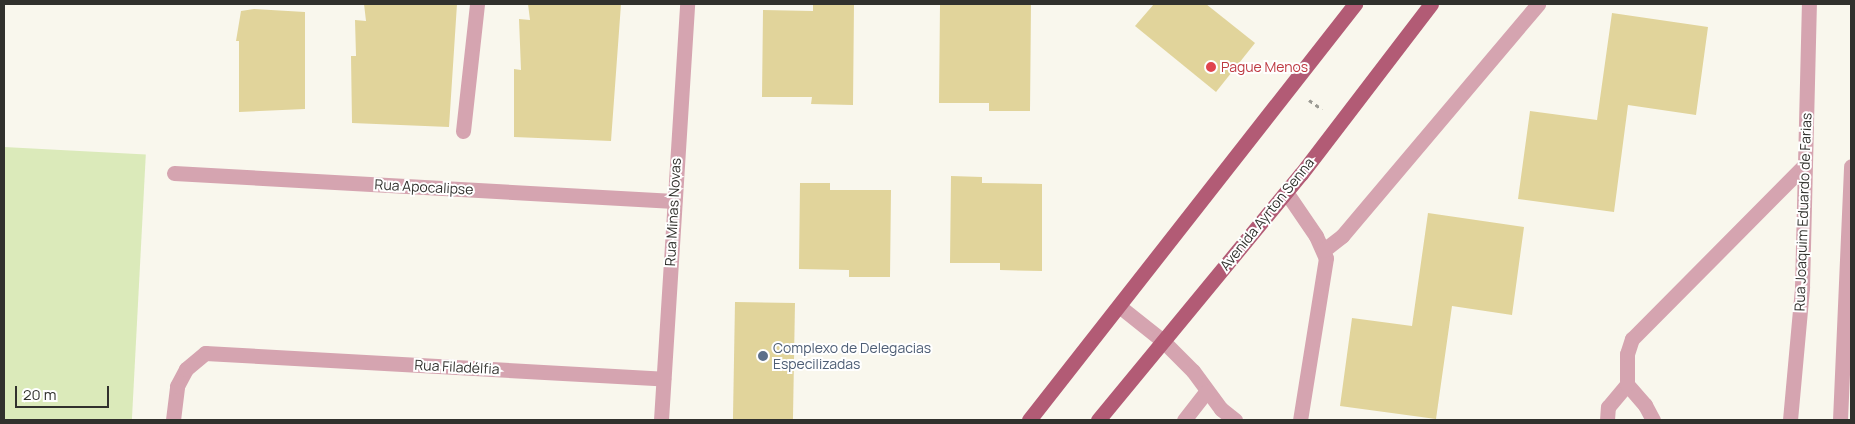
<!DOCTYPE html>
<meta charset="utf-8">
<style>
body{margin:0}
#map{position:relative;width:1855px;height:424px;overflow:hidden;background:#f9f7ed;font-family:Manrope,sans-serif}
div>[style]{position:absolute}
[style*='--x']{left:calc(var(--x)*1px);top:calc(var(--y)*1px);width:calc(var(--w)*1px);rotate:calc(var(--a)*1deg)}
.green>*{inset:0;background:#dbeaba;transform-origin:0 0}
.building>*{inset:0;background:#e1d49b;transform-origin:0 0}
.path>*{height:3px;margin-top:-1.5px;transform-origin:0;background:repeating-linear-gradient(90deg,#9b9a93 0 4px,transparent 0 8px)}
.minor>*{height:15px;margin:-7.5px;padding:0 7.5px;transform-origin:7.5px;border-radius:7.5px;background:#d5a4b0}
.major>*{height:15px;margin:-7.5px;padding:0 7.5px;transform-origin:7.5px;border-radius:7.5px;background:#b25b75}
.dots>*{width:14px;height:14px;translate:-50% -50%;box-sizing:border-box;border:2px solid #fff;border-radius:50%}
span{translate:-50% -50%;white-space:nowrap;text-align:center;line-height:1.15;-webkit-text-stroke:4px #fff;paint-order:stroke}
.health-label{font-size:14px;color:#be3a42}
.left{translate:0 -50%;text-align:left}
.street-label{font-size:14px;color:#31312d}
.service-label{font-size:14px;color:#4e5e75}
.frame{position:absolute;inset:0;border:5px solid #31312d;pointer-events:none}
.scale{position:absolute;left:15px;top:386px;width:94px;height:22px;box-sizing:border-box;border:2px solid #31312d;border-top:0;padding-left:6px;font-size:15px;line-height:18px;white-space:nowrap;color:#31312d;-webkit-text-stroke:4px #fff;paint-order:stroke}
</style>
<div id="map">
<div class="green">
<i style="left:4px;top:147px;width:142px;height:273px;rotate:3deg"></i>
</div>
<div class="building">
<i style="clip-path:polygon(364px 4px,457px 4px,449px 127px,352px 123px,351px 56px,356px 56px,355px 20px,366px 21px)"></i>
<i style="clip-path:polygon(528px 4px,621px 4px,611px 141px,514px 137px,514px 69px,521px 70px,519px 19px,530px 20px)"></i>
<i style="clip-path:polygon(813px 4px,854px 4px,853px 105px,811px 104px,812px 97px,762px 97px,763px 10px,813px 11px)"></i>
<i style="clip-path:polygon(940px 4px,1031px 4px,1030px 111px,989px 111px,989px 103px,939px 103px)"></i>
<i style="clip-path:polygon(1154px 4px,1206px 4px,1255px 43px,1216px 92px,1135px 26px)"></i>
<i style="clip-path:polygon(254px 9px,305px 12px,305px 109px,239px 112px,239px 41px,236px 41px,241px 11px)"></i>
<i style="clip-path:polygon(1612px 13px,1708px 27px,1696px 115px,1628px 105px,1614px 212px,1518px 199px,1530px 111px,1597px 120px)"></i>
<i style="clip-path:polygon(951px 176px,982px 177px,982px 183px,1042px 184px,1042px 271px,1000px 270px,1000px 263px,950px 263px)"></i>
<i style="clip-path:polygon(800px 183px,830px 183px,830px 190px,891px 190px,890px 277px,849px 277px,849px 270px,799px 269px)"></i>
<i style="clip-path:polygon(1428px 213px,1524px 227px,1512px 315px,1452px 306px,1436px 419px,1340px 406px,1352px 318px,1412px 326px)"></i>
<i style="left:735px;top:302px;width:60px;height:118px;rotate:1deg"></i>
</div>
<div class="path">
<i style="--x:1309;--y:100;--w:16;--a:35"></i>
</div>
<div class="minor">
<i style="--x:463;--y:131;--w:128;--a:-83.7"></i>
<i style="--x:174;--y:173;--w:501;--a:3.21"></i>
<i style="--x:1286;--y:192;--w:53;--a:55.7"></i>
<i style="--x:1316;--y:236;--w:24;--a:66"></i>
<i style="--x:1326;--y:258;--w:164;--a:99.1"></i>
<i style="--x:1324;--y:250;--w:23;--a:-38"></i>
<i style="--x:1342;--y:236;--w:304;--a:-49.8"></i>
<i style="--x:1119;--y:306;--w:56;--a:38.5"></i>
<i style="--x:1163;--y:341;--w:42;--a:45"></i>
<i style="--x:1193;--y:371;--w:47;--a:53.6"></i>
<i style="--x:1221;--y:409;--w:18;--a:38"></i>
<i style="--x:173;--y:420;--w:34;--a:-83"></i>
<i style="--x:177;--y:386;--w:19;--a:-62"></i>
<i style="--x:186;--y:369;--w:25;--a:-40"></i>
<i style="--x:205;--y:353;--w:459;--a:3.2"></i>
<i style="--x:661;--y:420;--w:417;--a:-86.4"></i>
<i style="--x:1184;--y:420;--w:36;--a:-52"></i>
<i style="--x:1607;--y:420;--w:13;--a:-86"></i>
<i style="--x:1608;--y:407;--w:30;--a:-50"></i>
<i style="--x:1653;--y:420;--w:17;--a:-118"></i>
<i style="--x:1645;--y:405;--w:28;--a:-131"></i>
<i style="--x:1627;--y:384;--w:30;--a:-90"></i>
<i style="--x:1627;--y:354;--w:16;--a:-72"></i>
<i style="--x:1632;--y:339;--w:245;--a:-45.2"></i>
<i style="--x:1790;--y:420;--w:134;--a:-84.8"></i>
<i style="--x:1802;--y:287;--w:283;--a:-88.6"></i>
<i style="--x:1840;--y:420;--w:254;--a:-87.5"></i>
</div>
<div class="major">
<i style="--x:1029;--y:420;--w:529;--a:-51.92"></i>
<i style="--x:1098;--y:420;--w:319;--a:-50.5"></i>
<i style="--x:1301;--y:174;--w:214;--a:-52.6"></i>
</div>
<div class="dots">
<i style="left:1211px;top:67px;background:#e0444e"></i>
<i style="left:763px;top:356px;background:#5c6f8a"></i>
</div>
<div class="health-label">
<span class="left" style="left:1221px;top:67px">Pague Menos</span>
</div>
<div class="street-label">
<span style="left:424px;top:187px;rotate:3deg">Rua Apocalipse</span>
<span style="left:673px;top:212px;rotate:-87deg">Rua Minas Novas</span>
<span style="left:1803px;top:212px;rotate:-88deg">Rua Joaquim Eduardo de Farias</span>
<span style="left:1267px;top:214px;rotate:-51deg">Avenida Ayrton Senna</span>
<span style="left:457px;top:367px;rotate:3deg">Rua Filadélfia</span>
</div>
<div class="service-label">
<span class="left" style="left:773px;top:356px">Complexo de Delegacias<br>Especilizadas</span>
</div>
<div class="frame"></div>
<div class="scale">20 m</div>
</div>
